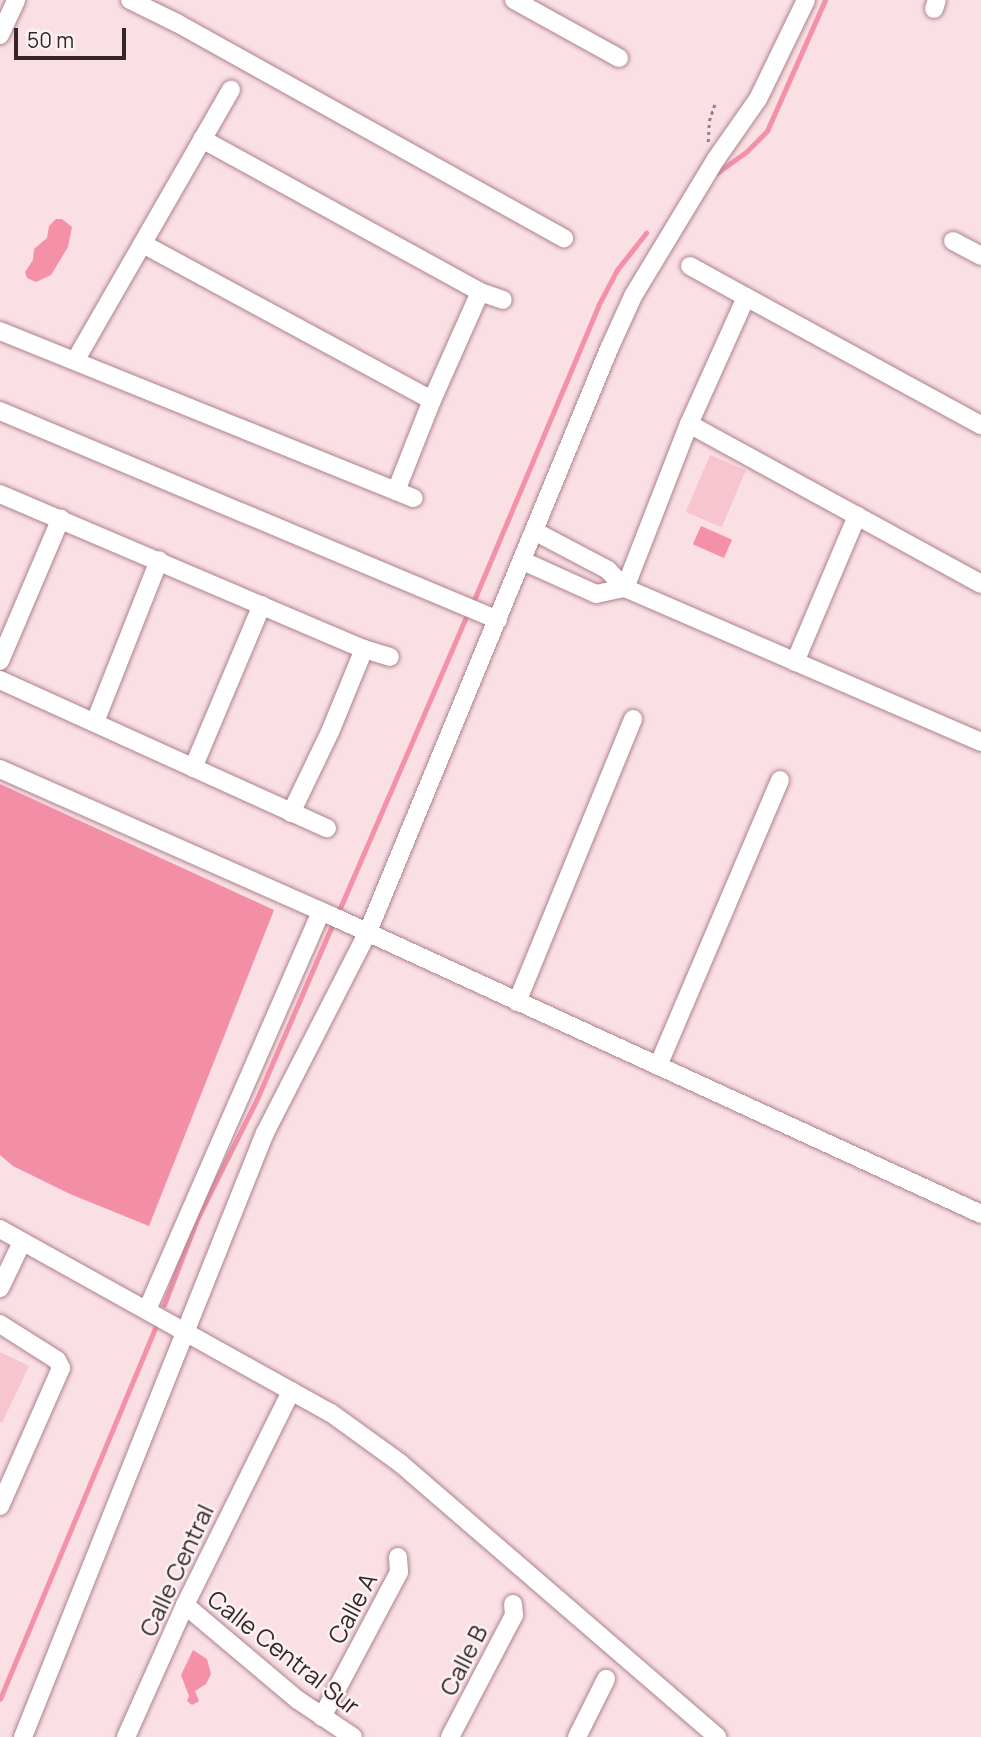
<!DOCTYPE html>
<style>
body{margin:0}
#map{position:relative;width:981px;height:1737px;overflow:hidden;background:#fadfe4;font-family:Manrope,sans-serif}
div>[style]{position:absolute}
[style*='--x']{left:calc(var(--x)*1px);top:calc(var(--y)*1px);width:calc(var(--w)*1px);rotate:calc(var(--a)*1deg)}
.green>*{inset:0;background:#f6c5cf;transform-origin:0 0}
.forest>*{inset:0;background:#f38ea7}
.water>*{inset:0;background:#f490a8;transform-origin:0 0}
.stream>*{height:4.5px;margin:-2.25px;padding:0 2.25px;transform-origin:2.25px;border-radius:2.25px;background:#f490a8}
.path>*{height:2.5px;margin-top:-1.25px;transform-origin:0;background:repeating-linear-gradient(90deg,#957f83 0 3.5px,transparent 0 7px)}
.roads{filter:drop-shadow(0 0 2px #ab838b) drop-shadow(0 0 2px #ab838b)}
.minor>*{height:18px;margin:-9px;padding:0 9px;transform-origin:9px;border-radius:9px;background:#fff}
span{translate:-50% -50%;white-space:nowrap;text-align:center;line-height:1.15;-webkit-text-stroke:5px #fbf2f3;paint-order:stroke}
.street-label{font-size:24px;color:#362629}
.scale{position:absolute;left:14px;top:28px;width:112px;height:32px;box-sizing:border-box;border:4px solid #362629;border-top:0;padding-left:9px;font-size:21px;line-height:24px;white-space:nowrap;color:#362629;-webkit-text-stroke:5px #fbf2f3;paint-order:stroke}
</style>
<div id="map">
<div class="green">
<i style="left:710px;top:455px;width:39px;height:62px;rotate:23deg"></i>
<i style="clip-path:polygon(0 1352px,29px 1366px,2px 1423px,0 1422px)"></i>
</div>
<div class="forest">
<i style="clip-path:polygon(0 784px,274px 910px,149px 1226px,70px 1194px,13px 1166px,0 1155px)"></i>
</div>
<div class="water">
<i style="clip-path:polygon(56px 219px,62px 219px,72px 227px,68px 247px,51px 275px,36px 282px,27px 278px,25px 272px,33px 260px,34px 249px,47px 238px,49px 226px)"></i>
<i style="left:701px;top:526px;width:34px;height:20px;rotate:24deg"></i>
<i style="clip-path:polygon(193px 1650px,207px 1659px,211px 1674px,206px 1684px,195px 1691px,199px 1701px,192px 1705px,187px 1701px,189px 1696px,181px 1675px)"></i>
</div>
<div class="stream">
<i style="--x:717;--y:173;--w:37;--a:-36"></i>
<i style="--x:747;--y:151;--w:28;--a:-45"></i>
<i style="--x:767;--y:131;--w:143;--a:-66.1"></i>
<i style="--x:472;--y:605;--w:324;--a:-67.1"></i>
<i style="--x:598;--y:306;--w:41;--a:-62.2"></i>
<i style="--x:617;--y:270;--w:47;--a:-51.9"></i>
<i style="--x:338;--y:913;--w:327;--a:-66.6"></i>
<i style="--x:164;--y:1305;--w:94;--a:-68.9"></i>
<i style="--x:198;--y:1217;--w:132;--a:-63.4"></i>
<i style="--x:257;--y:1099;--w:194;--a:-66.6"></i>
<i style="--x:0;--y:1699;--w:402;--a:-67.3"></i>
</div>
<div class="path">
<i style="--x:708;--y:142;--w:21;--a:-87"></i>
<i style="--x:709;--y:121;--w:18;--a:-71"></i>
</div>
<div class="roads">
<div class="minor">
<i style="--x:130;--y:0;--w:52;--a:26.1"></i>
<i style="--x:177;--y:23;--w:443;--a:29.1"></i>
<i style="--x:514;--y:0;--w:120;--a:28.9"></i>
<i style="--x:934;--y:9;--w:9;--a:-72"></i>
<i style="--x:0;--y:35;--w:38;--a:-65"></i>
<i style="--x:202;--y:139;--w:317;--a:28.8"></i>
<i style="--x:480;--y:292;--w:24;--a:19"></i>
<i style="--x:953;--y:241;--w:32;--a:28"></i>
<i style="--x:143;--y:244;--w:328;--a:28.4"></i>
<i style="--x:690;--y:266;--w:64;--a:29"></i>
<i style="--x:0;--y:331;--w:446;--a:22"></i>
<i style="--x:75;--y:361;--w:313;--a:-60.1"></i>
<i style="--x:0;--y:411;--w:540;--a:22.77"></i>
<i style="--x:689;--y:424;--w:333;--a:28.7"></i>
<i style="--x:396;--y:491;--w:98;--a:-68.4"></i>
<i style="--x:432;--y:400;--w:118;--a:-66"></i>
<i style="--x:0;--y:494;--w:396;--a:23.1"></i>
<i style="--x:364;--y:649;--w:27;--a:17"></i>
<i style="--x:536;--y:532;--w:81;--a:27.8"></i>
<i style="--x:608;--y:570;--w:25;--a:47"></i>
<i style="--x:625;--y:588;--w:388;--a:23.4"></i>
<i style="--x:523;--y:561;--w:80;--a:24.3"></i>
<i style="--x:596;--y:594;--w:30;--a:-12"></i>
<i style="--x:625;--y:588;--w:176;--a:-68.7"></i>
<i style="--x:689;--y:424;--w:139;--a:-65.8"></i>
<i style="--x:746;--y:297;--w:268;--a:28.6"></i>
<i style="--x:0;--y:661;--w:155;--a:-66.9"></i>
<i style="--x:795;--y:662;--w:159;--a:-67"></i>
<i style="--x:0;--y:680;--w:359;--a:24.4"></i>
<i style="--x:95;--y:722;--w:174;--a:-68.4"></i>
<i style="--x:193;--y:768;--w:177;--a:-67.1"></i>
<i style="--x:0;--y:769;--w:363;--a:23.9"></i>
<i style="--x:332;--y:916;--w:714;--a:24.66"></i>
<i style="--x:291;--y:813;--w:90;--a:-64.3"></i>
<i style="--x:330;--y:732;--w:90;--a:-67.7"></i>
<i style="--x:517;--y:1002;--w:306;--a:-67.7"></i>
<i style="--x:658;--y:1066;--w:311;--a:-66.9"></i>
<i style="--x:0;--y:1229;--w:379;--a:29.1"></i>
<i style="--x:331;--y:1413;--w:85;--a:35.9"></i>
<i style="--x:400;--y:1463;--w:419;--a:40.8"></i>
<i style="--x:0;--y:1288;--w:51;--a:-64.4"></i>
<i style="--x:147;--y:1310;--w:435;--a:-66.4"></i>
<i style="--x:0;--y:1324;--w:67;--a:32.3"></i>
<i style="--x:57;--y:1360;--w:9;--a:63"></i>
<i style="--x:61;--y:1368;--w:151;--a:113.8"></i>
<i style="--x:185;--y:1605;--w:148;--a:40.1"></i>
<i style="--x:298;--y:1700;--w:66;--a:33.9"></i>
<i style="--x:322;--y:1717;--w:164;--a:-62"></i>
<i style="--x:399;--y:1572;--w:15;--a:-94"></i>
<i style="--x:23;--y:1737;--w:651;--a:-68.17"></i>
<i style="--x:265;--y:1133;--w:224;--a:-62.9"></i>
<i style="--x:367;--y:934;--w:633;--a:-67.53"></i>
<i style="--x:609;--y:349;--w:58;--a:-65.6"></i>
<i style="--x:633;--y:296;--w:160;--a:-58.8"></i>
<i style="--x:716;--y:159;--w:73;--a:-55"></i>
<i style="--x:758;--y:99;--w:110;--a:-64.1"></i>
<i style="--x:126;--y:1737;--w:145;--a:-65.9"></i>
<i style="--x:185;--y:1605;--w:239;--a:-63.6"></i>
<i style="--x:450;--y:1737;--w:138;--a:-62.3"></i>
<i style="--x:514;--y:1615;--w:11;--a:-95"></i>
<i style="--x:577;--y:1737;--w:65;--a:-63.4"></i>
</div>
</div>
<div class="street-label">
<span style="left:176px;top:1570px;rotate:-65deg">Calle Central</span>
<span style="left:352px;top:1608px;rotate:-62deg">Calle A</span>
<span style="left:284px;top:1652px;rotate:38deg">Calle Central Sur</span>
<span style="left:463px;top:1660px;rotate:-63deg">Calle B</span>
</div>
<div class="scale">50 m</div>
</div>
